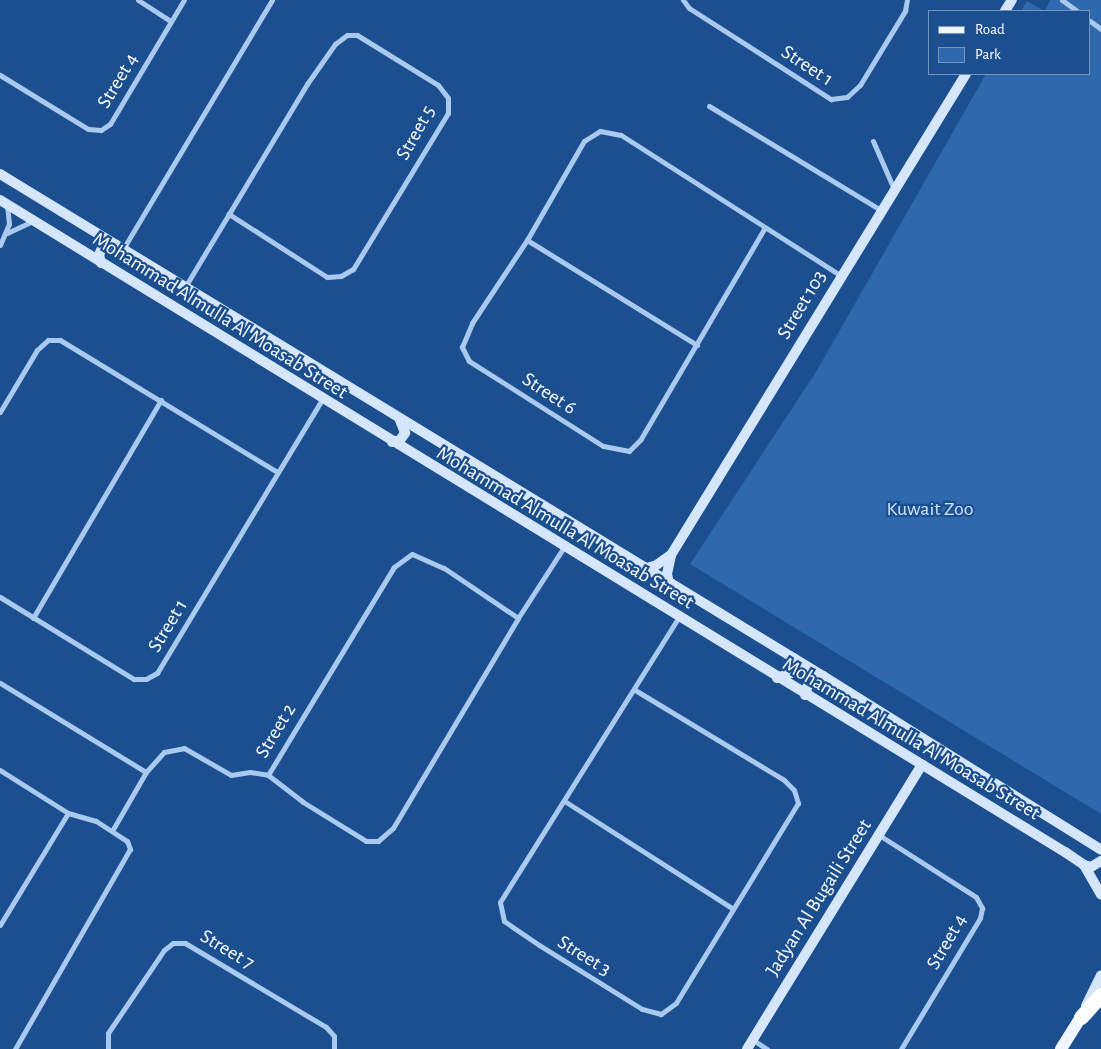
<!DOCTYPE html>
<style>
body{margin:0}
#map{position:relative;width:1101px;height:1049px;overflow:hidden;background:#1b4f8f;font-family:"Alegreya Sans",sans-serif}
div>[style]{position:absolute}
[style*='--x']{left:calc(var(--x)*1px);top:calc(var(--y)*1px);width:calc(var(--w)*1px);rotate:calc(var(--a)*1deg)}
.green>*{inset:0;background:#2e69ad}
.street>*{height:5px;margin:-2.5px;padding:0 2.5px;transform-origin:2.5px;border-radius:2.5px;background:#a9c9ee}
.secondary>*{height:10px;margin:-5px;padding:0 5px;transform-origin:5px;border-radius:5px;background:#d6e6fa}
.primary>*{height:12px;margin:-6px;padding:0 6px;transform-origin:6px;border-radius:6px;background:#f0f6ff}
.highway>*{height:15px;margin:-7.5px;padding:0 7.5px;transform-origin:7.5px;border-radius:7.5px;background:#fff}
span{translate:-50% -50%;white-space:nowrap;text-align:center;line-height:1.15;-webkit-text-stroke:4.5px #1b4f8f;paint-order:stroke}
.street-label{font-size:20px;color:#fff}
.park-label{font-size:20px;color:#cfe3fa}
.legend{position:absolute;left:928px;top:10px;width:162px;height:65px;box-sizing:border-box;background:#1b4f8f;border:1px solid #7695bc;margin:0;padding:6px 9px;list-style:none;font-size:15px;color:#fff}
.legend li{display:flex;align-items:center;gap:10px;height:25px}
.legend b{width:25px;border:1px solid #7695bc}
</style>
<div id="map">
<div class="green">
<i style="clip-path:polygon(1050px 0,1101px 0,1101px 814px,690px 564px,816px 372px,986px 74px,1090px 74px,1090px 11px,1045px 11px)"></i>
<i style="clip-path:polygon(1027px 1px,1044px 11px,1021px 11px)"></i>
</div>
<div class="street">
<i style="--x:138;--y:0;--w:38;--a:33"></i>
<i style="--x:683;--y:0;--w:10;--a:53"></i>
<i style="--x:689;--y:8;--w:169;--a:32.7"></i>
<i style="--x:831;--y:99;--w:16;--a:-7"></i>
<i style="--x:847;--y:97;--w:18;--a:-43"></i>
<i style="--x:860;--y:85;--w:87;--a:-58.7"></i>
<i style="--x:905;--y:11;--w:11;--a:-80"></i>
<i style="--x:1062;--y:0;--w:19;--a:36"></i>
<i style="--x:1090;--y:21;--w:14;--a:36"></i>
<i style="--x:0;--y:75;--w:103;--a:31.5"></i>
<i style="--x:88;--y:129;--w:13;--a:4"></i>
<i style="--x:101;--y:130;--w:11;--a:-34"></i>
<i style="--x:110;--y:124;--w:144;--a:-59.2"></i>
<i style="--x:709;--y:106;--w:201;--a:31.2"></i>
<i style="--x:873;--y:141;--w:52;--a:66.4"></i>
<i style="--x:764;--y:229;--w:243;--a:120.4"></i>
<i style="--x:641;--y:439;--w:17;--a:135"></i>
<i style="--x:629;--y:451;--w:26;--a:-169"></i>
<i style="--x:603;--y:446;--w:159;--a:-147.6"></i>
<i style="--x:469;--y:361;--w:16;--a:-117"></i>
<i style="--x:462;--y:347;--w:26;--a:-67"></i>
<i style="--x:472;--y:323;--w:100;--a:-56.5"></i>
<i style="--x:527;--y:240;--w:114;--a:-60.1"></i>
<i style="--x:584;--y:141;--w:19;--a:-32"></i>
<i style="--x:600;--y:131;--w:21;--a:11"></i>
<i style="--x:621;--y:135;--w:260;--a:32.6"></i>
<i style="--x:7;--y:233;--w:29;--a:-25"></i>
<i style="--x:527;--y:240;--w:200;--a:31.7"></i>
<i style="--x:0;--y:245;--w:23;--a:-67"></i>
<i style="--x:9;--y:224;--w:19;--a:-96"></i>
<i style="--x:123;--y:249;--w:290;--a:-59.1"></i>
<i style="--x:185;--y:287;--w:237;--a:-59"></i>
<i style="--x:307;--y:84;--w:49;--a:-55"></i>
<i style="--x:335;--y:44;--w:15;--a:-37"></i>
<i style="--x:347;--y:35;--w:10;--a:0"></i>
<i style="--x:357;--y:35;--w:95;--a:31.7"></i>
<i style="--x:438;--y:85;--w:16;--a:52"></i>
<i style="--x:448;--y:98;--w:15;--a:90"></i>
<i style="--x:448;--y:113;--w:183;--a:121.3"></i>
<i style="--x:353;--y:269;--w:14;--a:150"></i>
<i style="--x:341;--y:276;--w:14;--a:176"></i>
<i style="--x:327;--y:277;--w:117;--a:-147.3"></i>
<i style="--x:0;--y:412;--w:72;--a:-59.2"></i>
<i style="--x:37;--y:350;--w:15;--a:-42"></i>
<i style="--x:48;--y:340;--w:12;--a:0"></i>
<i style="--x:60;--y:340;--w:254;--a:31.3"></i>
<i style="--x:0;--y:597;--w:157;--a:31.5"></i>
<i style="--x:134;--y:679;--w:12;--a:0"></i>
<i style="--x:146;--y:679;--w:13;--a:-29"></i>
<i style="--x:157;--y:673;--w:319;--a:-58.9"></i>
<i style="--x:33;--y:618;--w:253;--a:-59.6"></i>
<i style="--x:0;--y:683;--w:171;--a:31.4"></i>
<i style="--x:635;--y:690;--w:174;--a:31.1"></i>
<i style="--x:784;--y:780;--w:14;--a:45"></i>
<i style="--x:794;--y:790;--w:14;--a:73"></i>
<i style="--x:798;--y:803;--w:234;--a:121.4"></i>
<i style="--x:676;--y:1003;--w:19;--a:144"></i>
<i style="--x:661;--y:1014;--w:20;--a:-165"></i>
<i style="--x:642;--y:1009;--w:121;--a:-148.1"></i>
<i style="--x:539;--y:945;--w:42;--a:-145.6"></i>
<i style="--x:504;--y:921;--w:19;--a:-102"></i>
<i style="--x:500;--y:902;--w:335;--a:-57.9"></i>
<i style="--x:0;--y:770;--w:80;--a:32.3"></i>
<i style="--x:68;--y:813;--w:29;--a:16"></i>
<i style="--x:96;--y:821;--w:37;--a:33"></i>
<i style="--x:127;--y:841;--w:9;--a:69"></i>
<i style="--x:130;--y:849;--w:231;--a:119.9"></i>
<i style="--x:268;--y:775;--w:243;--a:-58.8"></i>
<i style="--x:394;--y:567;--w:22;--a:-36"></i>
<i style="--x:412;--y:554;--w:35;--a:24"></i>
<i style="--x:444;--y:568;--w:89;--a:34"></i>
<i style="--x:566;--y:802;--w:198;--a:32.6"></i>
<i style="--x:112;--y:831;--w:68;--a:-60"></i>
<i style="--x:146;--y:772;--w:27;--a:-48"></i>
<i style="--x:164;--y:752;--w:20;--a:-11"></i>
<i style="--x:184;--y:748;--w:54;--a:29.9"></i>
<i style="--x:231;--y:775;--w:19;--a:-9"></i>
<i style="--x:250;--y:772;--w:18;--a:9"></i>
<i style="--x:268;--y:775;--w:44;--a:37.6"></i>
<i style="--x:303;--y:802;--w:74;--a:31.8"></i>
<i style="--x:366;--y:841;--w:12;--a:0"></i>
<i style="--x:378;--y:841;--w:20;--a:-41"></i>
<i style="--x:393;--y:828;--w:244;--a:-59.2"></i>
<i style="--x:518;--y:618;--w:85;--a:-57.1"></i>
<i style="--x:879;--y:835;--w:115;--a:32.6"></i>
<i style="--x:976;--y:897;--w:13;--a:61"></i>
<i style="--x:982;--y:908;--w:10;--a:101"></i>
<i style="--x:980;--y:918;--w:153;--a:121.1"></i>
<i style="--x:0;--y:925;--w:131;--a:-58.7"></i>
<i style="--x:753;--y:1040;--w:17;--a:33"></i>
<i style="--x:108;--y:1049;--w:16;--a:-90"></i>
<i style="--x:108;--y:1033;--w:100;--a:-56"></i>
<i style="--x:164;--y:950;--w:11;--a:-38"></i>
<i style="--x:173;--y:943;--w:12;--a:0"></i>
<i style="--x:185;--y:943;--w:164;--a:30.8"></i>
<i style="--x:326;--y:1027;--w:12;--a:48"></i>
<i style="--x:334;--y:1036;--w:13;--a:90"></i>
</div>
<div class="secondary">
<i style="--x:1005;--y:11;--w:13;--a:-58"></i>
<i style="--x:0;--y:174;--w:964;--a:31.38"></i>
<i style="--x:823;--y:676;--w:328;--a:32"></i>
<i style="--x:0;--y:200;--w:1249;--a:31.48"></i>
<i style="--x:1065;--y:852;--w:23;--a:34"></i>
<i style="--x:1084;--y:865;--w:34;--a:60"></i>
<i style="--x:101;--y:263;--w:8;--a:-104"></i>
<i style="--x:99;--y:255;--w:8;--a:-67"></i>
<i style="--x:102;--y:248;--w:15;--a:-11"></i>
<i style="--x:392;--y:442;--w:8;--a:-14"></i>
<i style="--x:400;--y:440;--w:9;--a:-54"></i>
<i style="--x:405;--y:433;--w:14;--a:-111"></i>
<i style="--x:646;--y:568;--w:9;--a:-13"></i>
<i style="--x:655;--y:566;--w:19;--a:-35"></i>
<i style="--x:669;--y:583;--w:9;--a:-103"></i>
<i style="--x:667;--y:574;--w:19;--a:-78"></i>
<i style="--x:671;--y:555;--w:564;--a:-58.48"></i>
<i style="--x:777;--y:678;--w:15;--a:-20"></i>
<i style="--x:791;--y:673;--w:15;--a:-79"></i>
<i style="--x:805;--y:695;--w:15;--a:-74"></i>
<i style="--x:809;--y:681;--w:15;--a:-20"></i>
<i style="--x:1084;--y:865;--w:7;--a:16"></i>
<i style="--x:1091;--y:867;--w:12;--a:-31"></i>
<i style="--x:1086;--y:1006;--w:34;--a:-64"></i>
<i style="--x:747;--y:1049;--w:334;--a:-58.4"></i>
</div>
<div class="primary">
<i style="--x:1061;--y:1049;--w:38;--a:-58"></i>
</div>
<div class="highway">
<i style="--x:1081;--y:1017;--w:30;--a:-48"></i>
</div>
<div class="street-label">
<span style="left:807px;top:66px;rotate:33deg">Street 1</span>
<span style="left:118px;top:81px;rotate:-59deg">Street 4</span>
<span style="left:416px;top:133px;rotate:-61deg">Street 5</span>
<span style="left:802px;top:305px;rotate:-59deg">Street 103</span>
<span style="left:220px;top:316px;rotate:32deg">Mohammad Almulla Al Moasab Street</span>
<span style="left:549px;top:394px;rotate:33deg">Street 6</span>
<span style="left:565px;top:528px;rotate:31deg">Mohammad Almulla Al Moasab Street</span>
<span style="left:168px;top:626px;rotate:-59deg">Street 1</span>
<span style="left:276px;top:731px;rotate:-59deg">Street 2</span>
<span style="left:911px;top:739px;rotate:31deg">Mohammad Almulla Al Moasab Street</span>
<span style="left:819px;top:898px;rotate:-58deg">Jadyan Al Bugaili Street</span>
<span style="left:947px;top:942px;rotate:-60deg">Street 4</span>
<span style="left:227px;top:950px;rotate:31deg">Street 7</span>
<span style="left:584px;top:956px;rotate:32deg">Street 3</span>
</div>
<div class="park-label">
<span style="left:930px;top:509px">Kuwait Zoo</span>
</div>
<ul class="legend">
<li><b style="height:6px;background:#f0f6ff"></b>Road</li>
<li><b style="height:14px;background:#2e69ad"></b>Park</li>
</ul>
</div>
